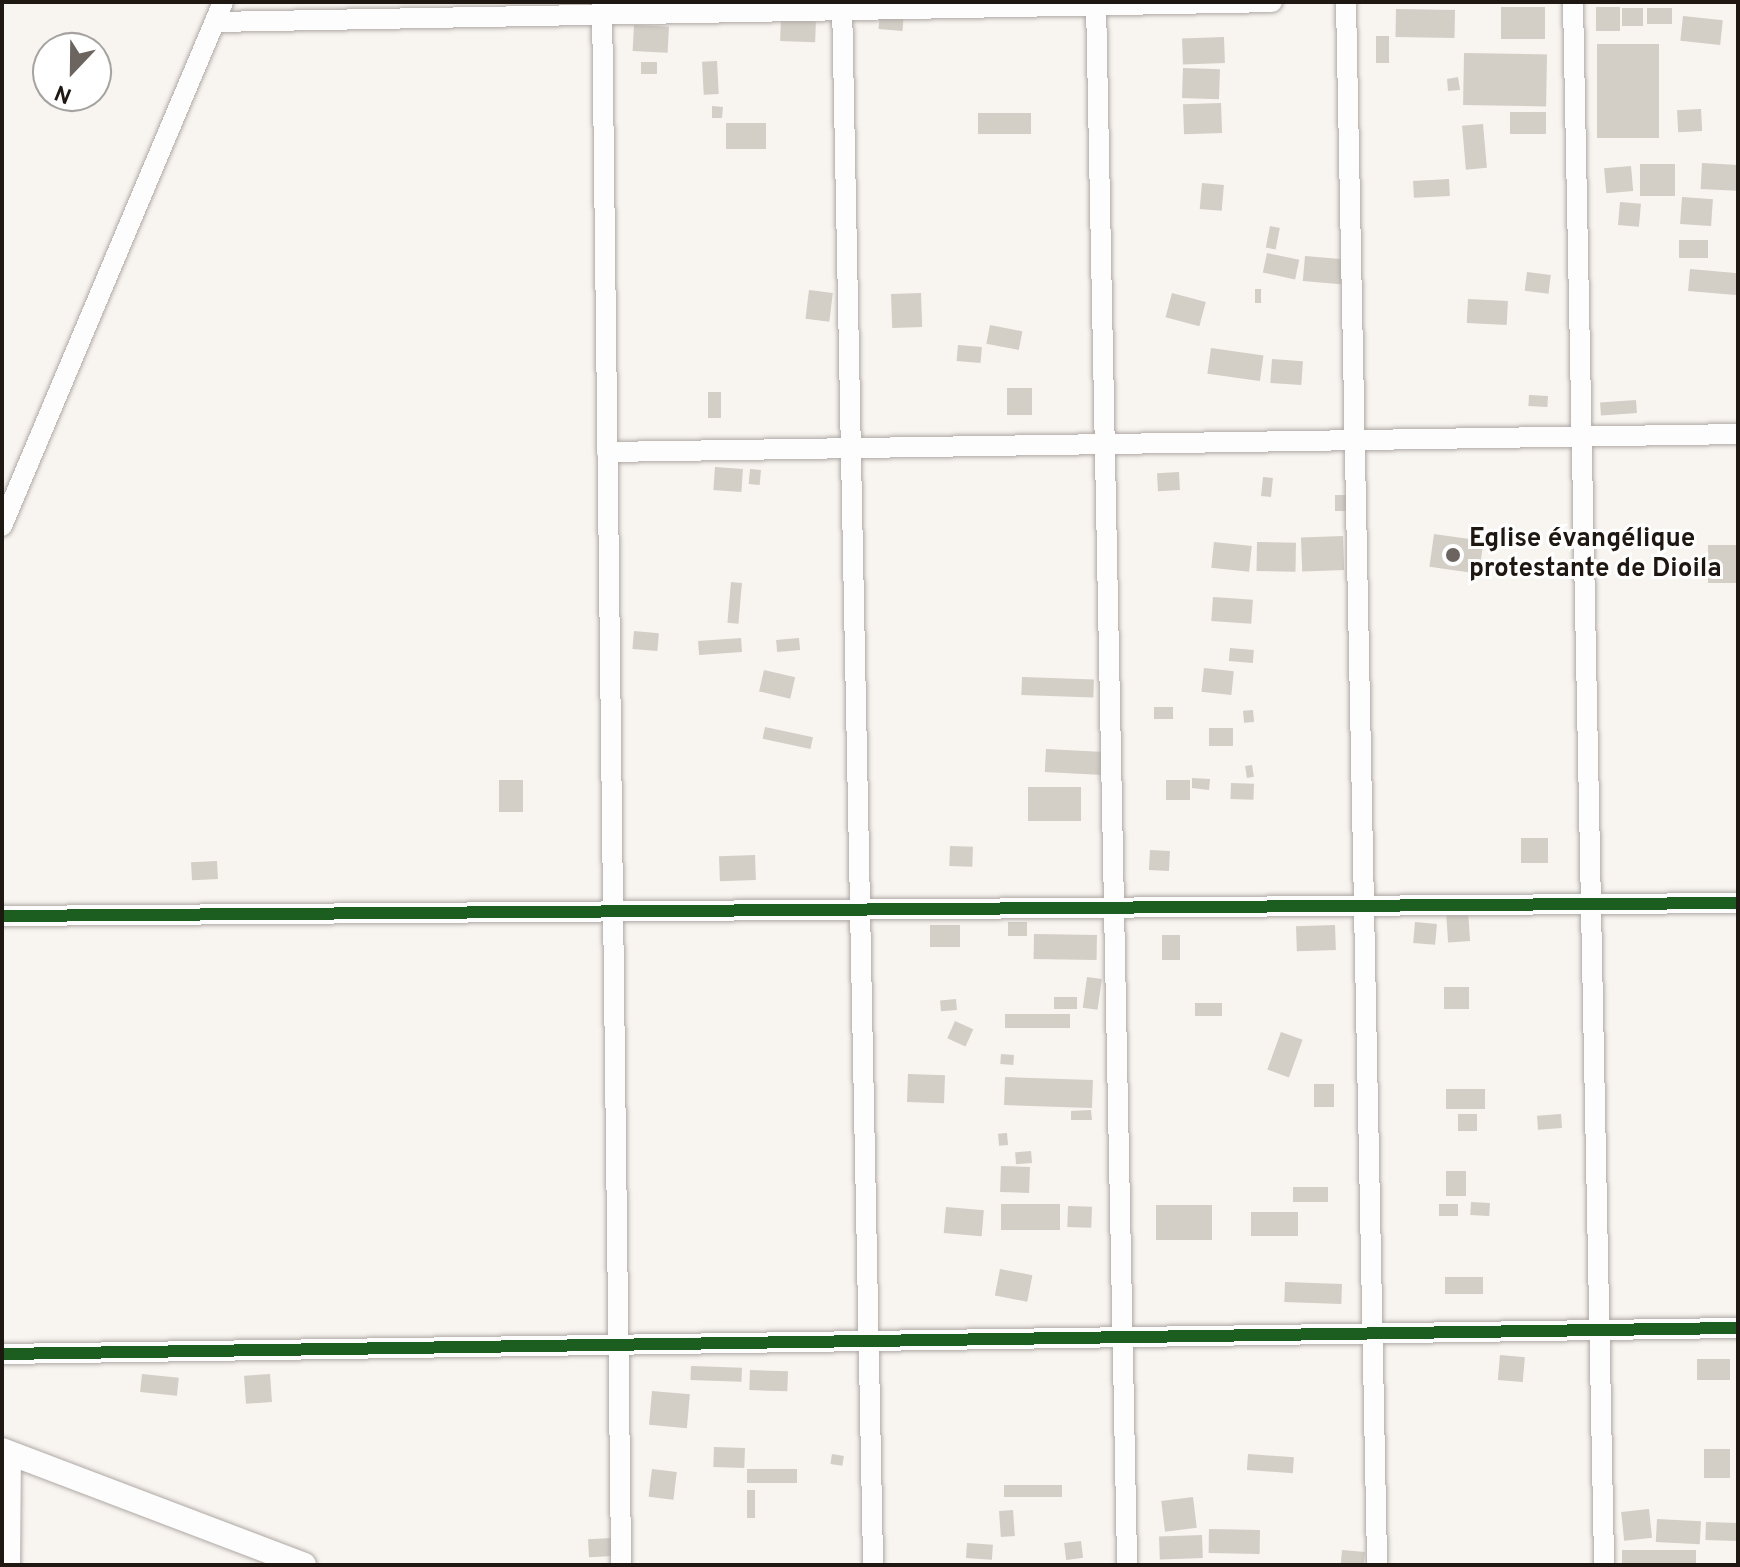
<!DOCTYPE html>
<meta charset="utf-8">
<style>
body{margin:0}
#map{position:relative;width:1740px;height:1567px;overflow:hidden;background:#f8f4f0;font-family:Overpass,sans-serif}
div>[style]{position:absolute}
[style*='--x']{left:calc(var(--x)*1px);top:calc(var(--y)*1px);width:calc(var(--w)*1px);rotate:calc(var(--a)*1deg)}
.building>*{inset:0;background:#d3cec6;transform-origin:0 0}
.roads{filter:drop-shadow(0 0 2px #afa9a5) drop-shadow(0 0 2px #afa9a5)}
.minor>*{height:20px;margin:-10px;padding:0 10px;transform-origin:10px;border-radius:10px;background:#fefdfd}
.tertiary>*{height:24px;margin:-12px;padding:0 12px;transform-origin:12px;border-radius:12px;background:#fefdfd}
.cycleway>*{height:12px;margin:-6px;padding:0 6px;transform-origin:6px;border-radius:6px;background:#1b5e20}
.dots>*{width:22px;height:22px;translate:-50% -50%;box-sizing:border-box;border:4px solid #fff;border-radius:50%}
span{translate:-50% -50%;white-space:nowrap;text-align:center;line-height:1.15;-webkit-text-stroke:6px #fff;paint-order:stroke}
.poi-label{font-size:26px;color:#1f1711;font-weight:700}
.left{translate:0 -50%;text-align:left}
.frame{position:absolute;inset:0;border:4px solid #1f1711;pointer-events:none}
.north{position:absolute;left:32px;top:32px;width:80px;height:80px;box-sizing:border-box;background:#fff;border:2px solid #a5a2a0;border-radius:50%;rotate:202deg;font-size:22px;font-weight:700;line-height:32px;text-align:center;color:#1f1711}
.north::after{content:'';display:block;margin:auto;width:28px;height:36px;background:#6b645f;clip-path:polygon(50% 0,100% 100%,50% 72%,0 100%)}
</style>
<div id="map">
<div class="building">
<i style="left:1501px;top:7px;width:44px;height:32px"></i>
<i style="left:1620px;top:7px;width:24px;height:24px;rotate:90deg"></i>
<i style="left:1622px;top:8px;width:21px;height:18px"></i>
<i style="left:1672px;top:8px;width:16px;height:25px;rotate:90deg"></i>
<i style="left:1396px;top:9px;width:59px;height:28px;rotate:1deg"></i>
<i style="left:880px;top:12px;width:24px;height:17px;rotate:5deg"></i>
<i style="left:1683px;top:16px;width:40px;height:25px;rotate:6deg"></i>
<i style="left:781px;top:17px;width:35px;height:24px;rotate:2deg"></i>
<i style="left:634px;top:25px;width:35px;height:26px;rotate:3deg"></i>
<i style="left:1376px;top:36px;width:13px;height:27px"></i>
<i style="left:1224px;top:37px;width:26px;height:42px;rotate:88deg"></i>
<i style="left:1597px;top:44px;width:62px;height:94px"></i>
<i style="left:1464px;top:53px;width:83px;height:52px;rotate:1deg"></i>
<i style="left:717px;top:61px;width:33px;height:15px;rotate:87deg"></i>
<i style="left:641px;top:62px;width:16px;height:12px"></i>
<i style="left:1183px;top:68px;width:37px;height:30px;rotate:2deg"></i>
<i style="clip-path:polygon(1458px 77px,1460px 90px,1448px 91px,1447px 79px)"></i>
<i style="left:1221px;top:103px;width:30px;height:38px;rotate:88deg"></i>
<i style="clip-path:polygon(712px 106px,723px 107px,722px 118px,712px 118px)"></i>
<i style="left:1701px;top:109px;width:22px;height:24px;rotate:87deg"></i>
<i style="left:1510px;top:112px;width:36px;height:22px"></i>
<i style="left:1031px;top:113px;width:21px;height:53px;rotate:90deg"></i>
<i style="left:726px;top:123px;width:40px;height:26px"></i>
<i style="left:1483px;top:124px;width:44px;height:21px;rotate:85deg"></i>
<i style="left:1702px;top:163px;width:36px;height:26px;rotate:3deg"></i>
<i style="left:1640px;top:164px;width:35px;height:32px"></i>
<i style="left:1631px;top:166px;width:25px;height:27px;rotate:85deg"></i>
<i style="left:1449px;top:179px;width:17px;height:36px;rotate:87deg"></i>
<i style="left:1202px;top:183px;width:22px;height:26px;rotate:5deg"></i>
<i style="left:1682px;top:197px;width:31px;height:27px;rotate:4deg"></i>
<i style="left:1620px;top:202px;width:21px;height:23px;rotate:5deg"></i>
<i style="left:1270px;top:226px;width:10px;height:22px;rotate:11deg"></i>
<i style="left:1708px;top:240px;width:18px;height:29px;rotate:90deg"></i>
<i style="left:1267px;top:253px;width:33px;height:20px;rotate:12deg"></i>
<i style="left:1305px;top:256px;width:38px;height:25px;rotate:5deg"></i>
<i style="left:1690px;top:269px;width:48px;height:22px;rotate:5deg"></i>
<i style="left:1527px;top:272px;width:24px;height:19px;rotate:7deg"></i>
<i style="left:1255px;top:289px;width:6px;height:14px"></i>
<i style="left:809px;top:290px;width:24px;height:29px;rotate:7deg"></i>
<i style="left:921px;top:293px;width:34px;height:30px;rotate:88deg"></i>
<i style="left:1172px;top:293px;width:35px;height:25px;rotate:15deg"></i>
<i style="left:1468px;top:299px;width:40px;height:24px;rotate:3deg"></i>
<i style="left:990px;top:325px;width:33px;height:19px;rotate:11deg"></i>
<i style="left:958px;top:345px;width:24px;height:16px;rotate:5deg"></i>
<i style="left:1211px;top:348px;width:53px;height:26px;rotate:8deg"></i>
<i style="left:1272px;top:359px;width:31px;height:24px;rotate:4deg"></i>
<i style="left:1007px;top:388px;width:25px;height:27px"></i>
<i style="left:708px;top:392px;width:13px;height:26px"></i>
<i style="left:1529px;top:395px;width:19px;height:11px;rotate:3deg"></i>
<i style="left:1636px;top:400px;width:13px;height:36px;rotate:86deg"></i>
<i style="left:715px;top:467px;width:28px;height:23px;rotate:4deg"></i>
<i style="left:750px;top:469px;width:11px;height:15px;rotate:5deg"></i>
<i style="left:1179px;top:472px;width:18px;height:22px;rotate:87deg"></i>
<i style="left:1263px;top:477px;width:10px;height:19px;rotate:6deg"></i>
<i style="left:1335px;top:495px;width:15px;height:16px"></i>
<i style="left:1434px;top:534px;width:50px;height:33px;rotate:8deg"></i>
<i style="left:1343px;top:536px;width:34px;height:42px;rotate:88deg"></i>
<i style="left:1214px;top:542px;width:38px;height:26px;rotate:6deg"></i>
<i style="left:1257px;top:542px;width:39px;height:29px;rotate:1deg"></i>
<i style="left:1738px;top:545px;width:38px;height:30px;rotate:90deg"></i>
<i style="left:731px;top:582px;width:11px;height:41px;rotate:5deg"></i>
<i style="left:1213px;top:597px;width:40px;height:24px;rotate:4deg"></i>
<i style="left:634px;top:631px;width:25px;height:18px;rotate:5deg"></i>
<i style="left:741px;top:638px;width:14px;height:43px;rotate:86deg"></i>
<i style="left:799px;top:638px;width:12px;height:23px;rotate:85deg"></i>
<i style="left:1230px;top:648px;width:24px;height:13px;rotate:5deg"></i>
<i style="left:1204px;top:668px;width:30px;height:24px;rotate:6deg"></i>
<i style="left:764px;top:670px;width:32px;height:22px;rotate:13deg"></i>
<i style="left:1022px;top:677px;width:72px;height:18px;rotate:2deg"></i>
<i style="left:1154px;top:707px;width:19px;height:12px"></i>
<i style="left:1253px;top:710px;width:12px;height:10px;rotate:85deg"></i>
<i style="left:765px;top:727px;width:49px;height:12px;rotate:12deg"></i>
<i style="left:1209px;top:728px;width:24px;height:18px"></i>
<i style="left:1046px;top:749px;width:58px;height:23px;rotate:3deg"></i>
<i style="left:1252px;top:765px;width:12px;height:7px;rotate:81deg"></i>
<i style="clip-path:polygon(1192px 778px,1210px 779px,1209px 790px,1192px 788px)"></i>
<i style="left:499px;top:780px;width:24px;height:32px"></i>
<i style="left:1166px;top:780px;width:24px;height:20px"></i>
<i style="left:1231px;top:783px;width:23px;height:16px;rotate:2deg"></i>
<i style="left:1028px;top:787px;width:53px;height:34px"></i>
<i style="left:1521px;top:838px;width:27px;height:25px"></i>
<i style="left:950px;top:846px;width:23px;height:20px;rotate:2deg"></i>
<i style="left:1150px;top:850px;width:20px;height:20px;rotate:3deg"></i>
<i style="left:755px;top:855px;width:25px;height:36px;rotate:88deg"></i>
<i style="left:217px;top:861px;width:18px;height:26px;rotate:87deg"></i>
<i style="left:1468px;top:911px;width:30px;height:22px;rotate:86deg"></i>
<i style="left:1008px;top:922px;width:19px;height:14px"></i>
<i style="left:1415px;top:922px;width:22px;height:21px;rotate:5deg"></i>
<i style="left:930px;top:925px;width:30px;height:22px"></i>
<i style="left:1335px;top:925px;width:25px;height:39px;rotate:88deg"></i>
<i style="left:1034px;top:934px;width:63px;height:25px;rotate:1deg"></i>
<i style="left:1162px;top:935px;width:18px;height:25px"></i>
<i style="left:1087px;top:977px;width:15px;height:31px;rotate:8deg"></i>
<i style="left:1444px;top:987px;width:25px;height:22px"></i>
<i style="left:1054px;top:997px;width:23px;height:12px"></i>
<i style="left:956px;top:999px;width:11px;height:16px;rotate:85deg"></i>
<i style="left:1222px;top:1003px;width:13px;height:27px;rotate:90deg"></i>
<i style="left:1005px;top:1014px;width:65px;height:14px"></i>
<i style="left:955px;top:1021px;width:20px;height:19px;rotate:24deg"></i>
<i style="left:1281px;top:1032px;width:23px;height:40px;rotate:20deg"></i>
<i style="left:1001px;top:1054px;width:13px;height:10px;rotate:4deg"></i>
<i style="left:908px;top:1074px;width:37px;height:28px;rotate:2deg"></i>
<i style="left:1005px;top:1077px;width:88px;height:28px;rotate:2deg"></i>
<i style="left:1314px;top:1084px;width:20px;height:23px"></i>
<i style="left:1446px;top:1089px;width:39px;height:20px"></i>
<i style="clip-path:polygon(1091px 1110px,1092px 1120px,1071px 1120px,1071px 1111px)"></i>
<i style="left:1477px;top:1114px;width:17px;height:19px;rotate:90deg"></i>
<i style="left:1561px;top:1114px;width:14px;height:24px;rotate:86deg"></i>
<i style="left:1007px;top:1133px;width:12px;height:9px;rotate:85deg"></i>
<i style="left:1031px;top:1151px;width:12px;height:16px;rotate:85deg"></i>
<i style="left:1001px;top:1166px;width:29px;height:26px;rotate:2deg"></i>
<i style="left:1446px;top:1171px;width:20px;height:25px"></i>
<i style="left:1293px;top:1187px;width:35px;height:15px"></i>
<i style="left:1471px;top:1202px;width:19px;height:13px;rotate:3deg"></i>
<i style="left:1001px;top:1204px;width:59px;height:26px"></i>
<i style="left:1439px;top:1204px;width:19px;height:12px"></i>
<i style="left:1156px;top:1205px;width:56px;height:35px"></i>
<i style="left:1068px;top:1206px;width:24px;height:21px;rotate:2deg"></i>
<i style="left:946px;top:1207px;width:38px;height:26px;rotate:5deg"></i>
<i style="left:1251px;top:1212px;width:47px;height:24px"></i>
<i style="left:1000px;top:1269px;width:33px;height:27px;rotate:11deg"></i>
<i style="left:1445px;top:1277px;width:38px;height:17px"></i>
<i style="left:1285px;top:1282px;width:57px;height:20px;rotate:2deg"></i>
<i style="left:1500px;top:1355px;width:25px;height:25px;rotate:5deg"></i>
<i style="left:1697px;top:1359px;width:33px;height:21px"></i>
<i style="left:691px;top:1366px;width:51px;height:14px;rotate:2deg"></i>
<i style="left:750px;top:1370px;width:38px;height:20px;rotate:2deg"></i>
<i style="left:142px;top:1374px;width:37px;height:18px;rotate:6deg"></i>
<i style="left:270px;top:1374px;width:28px;height:26px;rotate:86deg"></i>
<i style="left:652px;top:1391px;width:38px;height:34px;rotate:5deg"></i>
<i style="left:714px;top:1447px;width:31px;height:20px;rotate:2deg"></i>
<i style="left:1704px;top:1449px;width:26px;height:29px"></i>
<i style="left:832px;top:1454px;width:12px;height:10px;rotate:9deg"></i>
<i style="left:1248px;top:1454px;width:46px;height:16px;rotate:4deg"></i>
<i style="left:652px;top:1469px;width:25px;height:28px;rotate:7deg"></i>
<i style="left:747px;top:1469px;width:50px;height:14px"></i>
<i style="left:1062px;top:1485px;width:12px;height:58px;rotate:90deg"></i>
<i style="left:747px;top:1490px;width:8px;height:28px"></i>
<i style="left:1193px;top:1497px;width:31px;height:32px;rotate:83deg"></i>
<i style="left:1649px;top:1509px;width:29px;height:28px;rotate:84deg"></i>
<i style="left:1013px;top:1510px;width:26px;height:14px;rotate:86deg"></i>
<i style="left:1657px;top:1519px;width:44px;height:23px;rotate:3deg"></i>
<i style="left:1706px;top:1522px;width:32px;height:18px;rotate:2deg"></i>
<i style="left:1209px;top:1529px;width:51px;height:24px;rotate:1deg"></i>
<i style="left:1202px;top:1535px;width:23px;height:43px;rotate:88deg"></i>
<i style="left:612px;top:1538px;width:18px;height:24px;rotate:87deg"></i>
<i style="left:1081px;top:1541px;width:17px;height:17px;rotate:83deg"></i>
<i style="left:967px;top:1543px;width:26px;height:15px;rotate:4deg"></i>
<i style="left:1342px;top:1550px;width:23px;height:15px;rotate:5deg"></i>
<i style="left:1696px;top:1550px;width:15px;height:74px;rotate:90deg"></i>
</div>
<div class="roads">
<div class="minor">
<i style="--x:602;--y:2;--w:1563;--a:89.3"></i>
<i style="--x:842;--y:2;--w:1563;--a:88.86"></i>
<i style="--x:1096;--y:2;--w:1563;--a:88.86"></i>
<i style="--x:1346;--y:2;--w:1563;--a:88.86"></i>
<i style="--x:1573;--y:2;--w:1563;--a:88.86"></i>
<i style="--x:215;--y:22;--w:1057;--a:-1.08"></i>
<i style="--x:607;--y:452;--w:1131;--a:-0.91"></i>
<i style="--x:2;--y:526;--w:569;--a:-67.13"></i>
<i style="--x:2;--y:916;--w:1736;--a:-0.43"></i>
<i style="--x:2;--y:1354;--w:1736;--a:-0.86"></i>
<i style="--x:10;--y:1565;--w:111;--a:-89.5"></i>
</div>
<div class="tertiary">
<i style="--x:2;--y:1450;--w:323;--a:20.8"></i>
</div>
</div>
<div class="cycleway">
<i style="--x:2;--y:916;--w:1736;--a:-0.43"></i>
<i style="--x:2;--y:1354;--w:1736;--a:-0.86"></i>
</div>
<div class="dots">
<i style="left:1453px;top:555px;background:#6b645f"></i>
</div>
<div class="poi-label">
<span class="left" style="left:1469px;top:555px">Eglise évangélique<br>protestante de Dioila</span>
</div>
<div class="frame"></div>
<div class="north">N</div>
</div>
